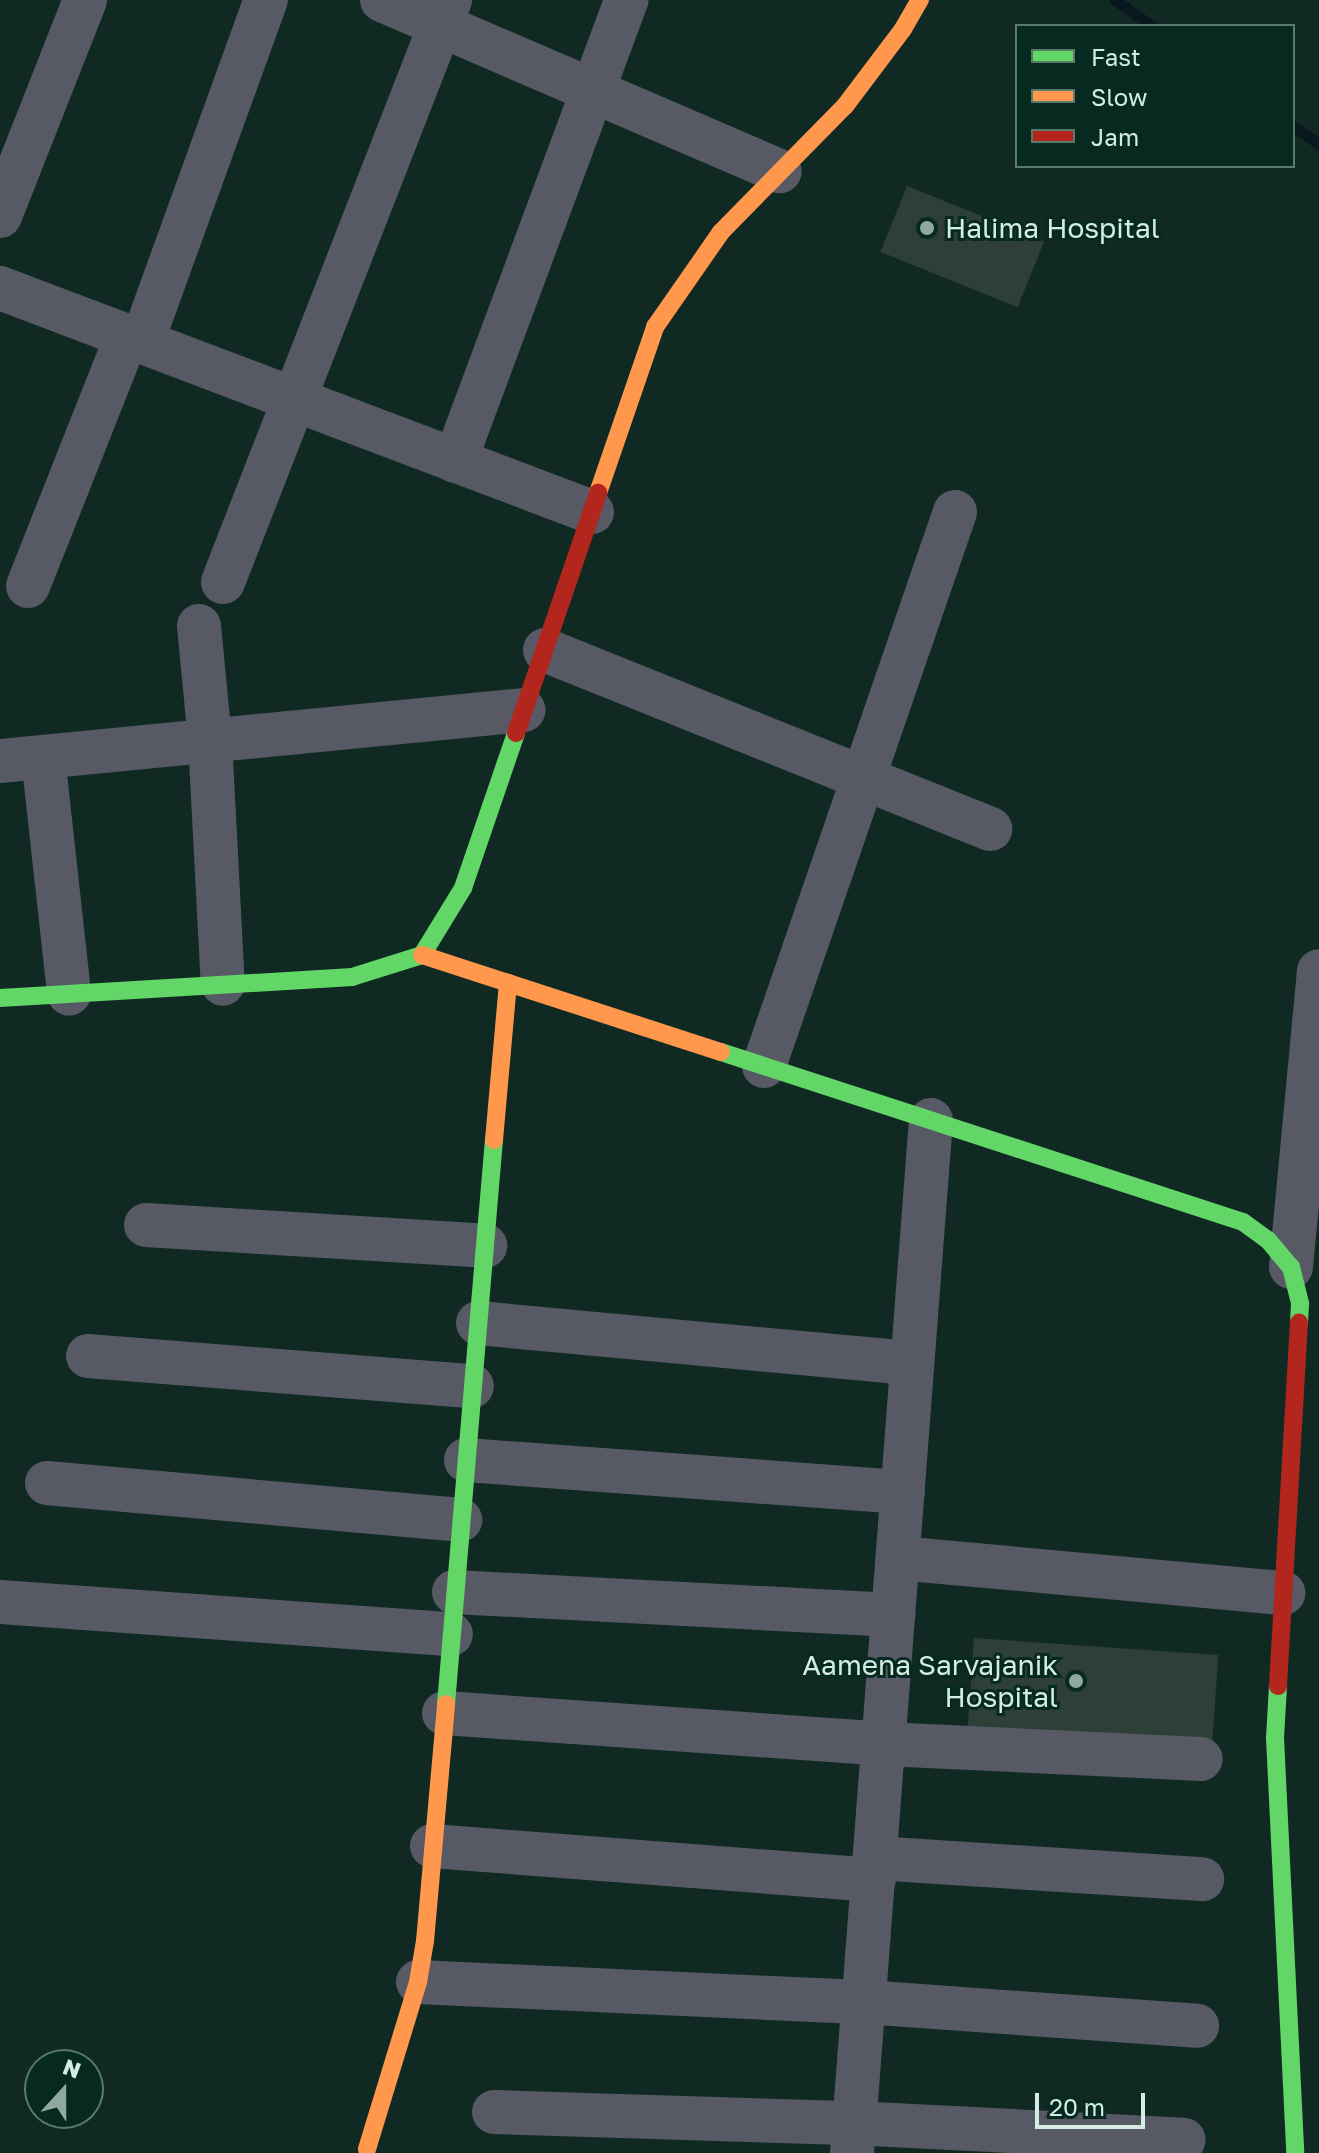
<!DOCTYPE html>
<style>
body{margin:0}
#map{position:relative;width:1319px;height:2153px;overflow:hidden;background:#102a23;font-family:"Golos Text",sans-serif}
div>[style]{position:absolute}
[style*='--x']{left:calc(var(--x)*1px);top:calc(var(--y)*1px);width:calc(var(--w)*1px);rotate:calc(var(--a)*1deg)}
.stream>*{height:11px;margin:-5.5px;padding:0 5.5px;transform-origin:5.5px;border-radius:5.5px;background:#09181e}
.building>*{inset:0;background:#2d3f37;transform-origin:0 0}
.street>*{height:44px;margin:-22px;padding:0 22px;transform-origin:22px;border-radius:22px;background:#575a64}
.fast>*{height:18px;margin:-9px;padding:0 9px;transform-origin:9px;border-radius:9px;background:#63d668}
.slow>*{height:18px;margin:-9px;padding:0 9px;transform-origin:9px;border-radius:9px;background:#ff974d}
.jam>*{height:18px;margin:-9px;padding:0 9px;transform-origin:9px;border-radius:9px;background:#b3261e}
.dots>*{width:22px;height:22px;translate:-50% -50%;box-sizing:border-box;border:4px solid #072a20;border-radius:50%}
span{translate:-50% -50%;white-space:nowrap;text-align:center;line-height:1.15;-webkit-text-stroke:6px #072a20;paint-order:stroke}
.poi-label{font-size:28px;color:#d5ece3}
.left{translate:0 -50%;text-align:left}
.right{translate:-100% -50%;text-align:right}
.legend{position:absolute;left:1015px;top:24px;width:280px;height:144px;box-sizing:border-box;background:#072a20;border:2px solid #59786e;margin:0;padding:10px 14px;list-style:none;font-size:24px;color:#d5ece3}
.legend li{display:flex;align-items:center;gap:16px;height:40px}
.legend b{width:40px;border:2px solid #59786e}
.north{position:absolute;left:24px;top:2049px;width:80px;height:80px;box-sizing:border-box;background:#072a20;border:2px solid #59786e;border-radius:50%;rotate:21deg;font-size:22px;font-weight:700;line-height:32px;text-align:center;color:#d5ece3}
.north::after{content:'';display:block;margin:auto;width:28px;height:36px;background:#90a8a0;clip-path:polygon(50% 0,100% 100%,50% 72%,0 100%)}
.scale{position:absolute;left:1035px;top:2093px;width:110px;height:36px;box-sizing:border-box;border:4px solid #d5ece3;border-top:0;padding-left:10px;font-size:24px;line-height:28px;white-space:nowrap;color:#d5ece3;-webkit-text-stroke:6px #072a20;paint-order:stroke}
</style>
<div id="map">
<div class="stream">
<i style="--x:1115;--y:0;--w:45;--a:35.1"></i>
<i style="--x:1293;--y:126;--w:32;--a:35"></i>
</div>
<div class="building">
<i style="left:907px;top:186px;width:148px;height:71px;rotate:22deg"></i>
<i style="left:974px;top:1638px;width:245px;height:93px;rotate:4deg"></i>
</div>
<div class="street">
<i style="--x:382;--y:0;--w:433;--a:23.3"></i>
<i style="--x:0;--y:216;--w:232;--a:-68.5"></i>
<i style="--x:0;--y:288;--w:633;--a:20.73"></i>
<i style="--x:142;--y:342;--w:364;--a:-70.1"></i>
<i style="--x:455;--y:461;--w:492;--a:-69.6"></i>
<i style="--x:223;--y:582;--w:625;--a:-68.69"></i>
<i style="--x:28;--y:586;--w:269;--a:-68.4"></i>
<i style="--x:199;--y:626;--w:115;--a:84.5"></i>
<i style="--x:210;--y:740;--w:244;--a:87"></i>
<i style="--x:545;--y:650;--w:480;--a:21.9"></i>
<i style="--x:43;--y:757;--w:238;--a:83.7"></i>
<i style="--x:0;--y:761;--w:526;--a:-5.56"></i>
<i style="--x:764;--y:1066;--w:586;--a:-70.98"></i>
<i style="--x:146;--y:1225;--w:340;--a:3.5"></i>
<i style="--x:1291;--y:1267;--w:297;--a:-84.6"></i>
<i style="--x:478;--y:1323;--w:436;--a:5.3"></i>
<i style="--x:88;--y:1356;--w:385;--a:4.5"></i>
<i style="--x:466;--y:1460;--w:438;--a:4.2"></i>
<i style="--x:47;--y:1483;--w:415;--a:5.1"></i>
<i style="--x:898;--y:1558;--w:387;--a:5.2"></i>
<i style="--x:454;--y:1592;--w:440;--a:3"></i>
<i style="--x:0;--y:1602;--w:452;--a:4.1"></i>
<i style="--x:444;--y:1713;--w:441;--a:4"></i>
<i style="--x:884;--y:1744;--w:317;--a:2.7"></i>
<i style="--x:432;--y:1846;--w:443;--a:4.4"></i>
<i style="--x:875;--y:1858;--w:328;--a:3.7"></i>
<i style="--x:418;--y:1982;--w:447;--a:2.6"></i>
<i style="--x:865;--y:2002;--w:333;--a:4.1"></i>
<i style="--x:494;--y:2112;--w:359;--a:1.8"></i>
<i style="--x:853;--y:2123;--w:331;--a:2.9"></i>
<i style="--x:852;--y:2153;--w:1036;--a:-85.63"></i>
</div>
<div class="fast">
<i style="--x:0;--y:998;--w:353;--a:-3.4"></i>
<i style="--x:352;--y:977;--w:73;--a:-17.4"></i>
<i style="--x:422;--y:955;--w:79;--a:-58.5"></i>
<i style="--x:463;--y:888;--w:164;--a:-71.1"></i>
<i style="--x:721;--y:1052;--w:549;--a:18.04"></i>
<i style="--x:1243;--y:1222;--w:31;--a:36"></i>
<i style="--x:1268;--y:1240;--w:35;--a:50"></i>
<i style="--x:1291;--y:1267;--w:38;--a:76"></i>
<i style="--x:1300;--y:1304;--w:19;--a:93"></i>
<i style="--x:1278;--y:1686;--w:52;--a:93.3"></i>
<i style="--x:1275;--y:1738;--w:415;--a:87.2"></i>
<i style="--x:446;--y:1704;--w:566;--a:-85.14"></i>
</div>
<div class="slow">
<i style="--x:598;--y:493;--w:176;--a:-71"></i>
<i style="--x:655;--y:327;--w:116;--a:-55.2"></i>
<i style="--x:721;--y:232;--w:177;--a:-45.5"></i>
<i style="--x:845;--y:106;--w:96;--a:-53"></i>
<i style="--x:903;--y:29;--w:34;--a:-60"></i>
<i style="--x:422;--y:955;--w:314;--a:18"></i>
<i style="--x:494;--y:1140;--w:158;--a:-84.9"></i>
<i style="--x:367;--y:2149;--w:175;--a:-73"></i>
<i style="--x:418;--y:1982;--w:42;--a:-80.3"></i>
<i style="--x:425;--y:1941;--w:238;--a:-84.9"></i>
</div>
<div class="jam">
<i style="--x:516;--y:733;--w:254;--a:-71.1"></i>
<i style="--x:1278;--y:1686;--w:364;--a:-86.7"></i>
</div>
<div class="dots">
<i style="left:927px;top:228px;background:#90a8a0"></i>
<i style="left:1076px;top:1681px;background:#90a8a0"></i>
</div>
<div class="poi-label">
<span class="left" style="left:945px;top:228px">Halima Hospital</span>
<span class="right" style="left:1058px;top:1681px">Aamena Sarvajanik<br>Hospital</span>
</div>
<ul class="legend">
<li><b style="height:10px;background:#63d668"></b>Fast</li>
<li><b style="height:10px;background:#ff974d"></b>Slow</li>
<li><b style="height:10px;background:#b3261e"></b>Jam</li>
</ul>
<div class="north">N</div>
<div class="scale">20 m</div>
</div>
